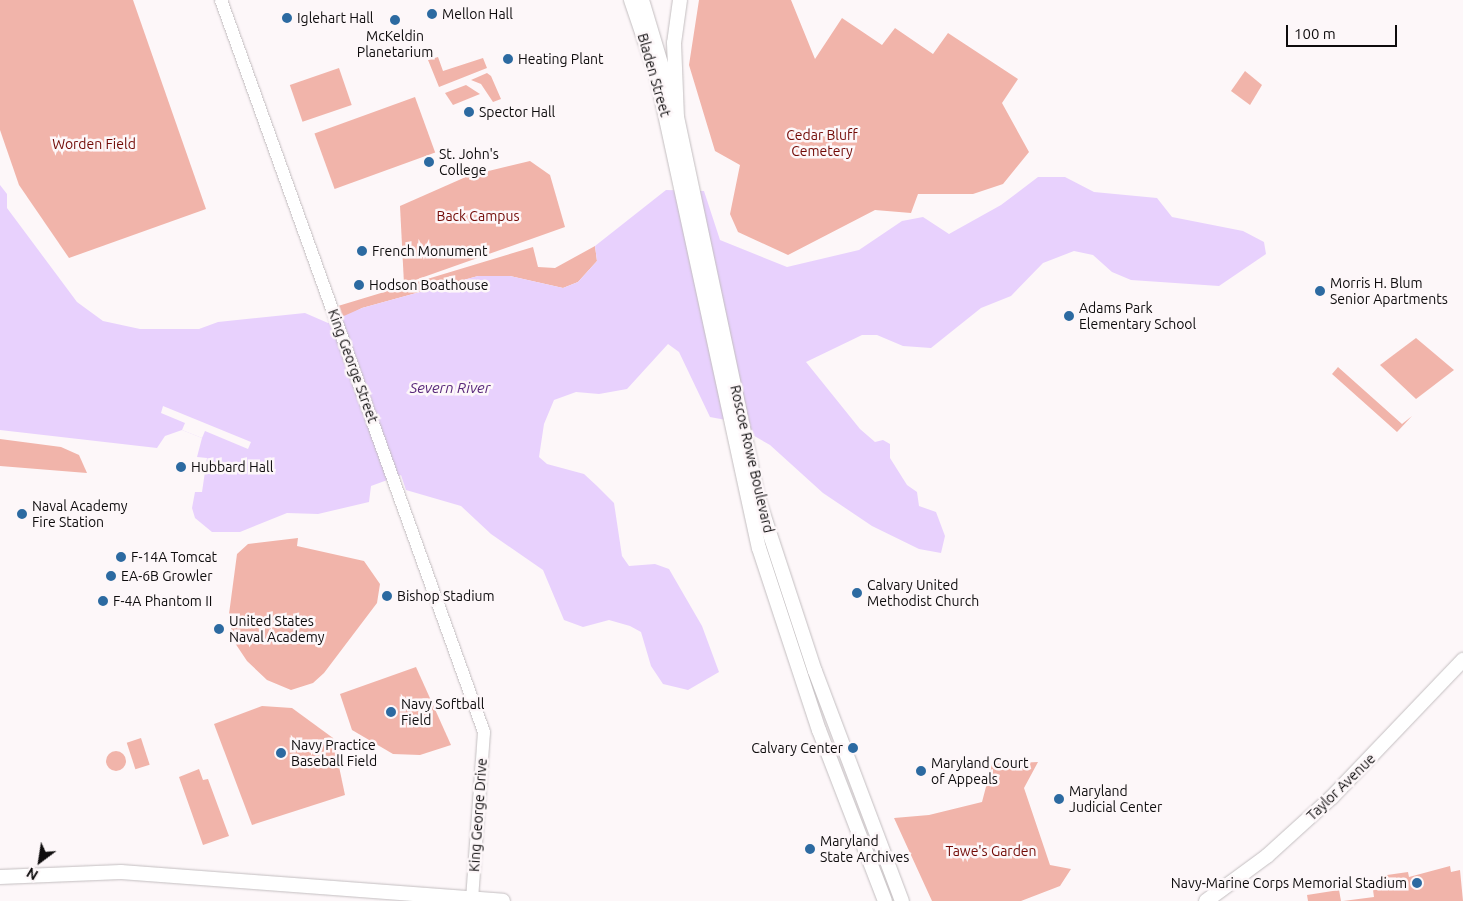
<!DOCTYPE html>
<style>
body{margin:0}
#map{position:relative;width:1463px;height:901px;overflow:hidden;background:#fdf7f9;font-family:Ubuntu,sans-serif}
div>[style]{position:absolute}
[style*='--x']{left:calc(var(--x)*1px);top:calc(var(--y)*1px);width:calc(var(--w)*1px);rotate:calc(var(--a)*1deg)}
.green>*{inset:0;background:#f1b4aa;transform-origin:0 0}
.round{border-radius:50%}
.water>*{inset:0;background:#e8d1fd}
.pier>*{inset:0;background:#fdf7f9}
.roads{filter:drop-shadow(0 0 1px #c3bec0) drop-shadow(0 0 1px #c3bec0)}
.secondary>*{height:12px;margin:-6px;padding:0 6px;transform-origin:6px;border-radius:6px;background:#fff}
.primary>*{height:14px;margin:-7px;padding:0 7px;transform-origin:7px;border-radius:7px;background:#fff}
.dots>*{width:14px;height:14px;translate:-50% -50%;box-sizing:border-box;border:2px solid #fdf7f9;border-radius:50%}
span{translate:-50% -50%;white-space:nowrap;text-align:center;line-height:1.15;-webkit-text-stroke:5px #fdf7f9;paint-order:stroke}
.poi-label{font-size:14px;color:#0e0c0d}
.left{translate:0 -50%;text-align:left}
.right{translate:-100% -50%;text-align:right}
.street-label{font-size:14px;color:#0e0c0d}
.park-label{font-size:14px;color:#710905}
.water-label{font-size:15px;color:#59297a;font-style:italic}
.north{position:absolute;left:15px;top:836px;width:50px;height:50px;-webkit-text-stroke:4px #fdf7f9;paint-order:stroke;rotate:211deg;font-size:14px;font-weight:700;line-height:20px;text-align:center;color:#0e0c0d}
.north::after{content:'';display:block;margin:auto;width:18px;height:22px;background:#0e0c0d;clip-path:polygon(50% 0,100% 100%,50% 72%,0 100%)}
.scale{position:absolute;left:1286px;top:25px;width:111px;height:22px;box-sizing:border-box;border:2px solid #0e0c0d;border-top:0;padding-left:6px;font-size:15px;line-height:18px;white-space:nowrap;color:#0e0c0d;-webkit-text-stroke:4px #fdf7f9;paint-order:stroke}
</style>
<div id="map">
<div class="green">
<i style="clip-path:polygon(0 0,133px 0,206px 209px,69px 258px,19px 185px,0 130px)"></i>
<i style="clip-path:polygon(699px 0,791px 0,815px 59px,842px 18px,882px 45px,895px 28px,933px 54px,948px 33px,1018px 79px,1002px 103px,1029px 152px,1003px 184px,973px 194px,918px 194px,911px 213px,875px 210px,788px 255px,738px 232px,730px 214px,740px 165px,715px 151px,689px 65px)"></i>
<i style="clip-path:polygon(438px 57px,443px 71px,483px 58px,487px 68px,439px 87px,428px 60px)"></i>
<i style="left:339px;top:68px;width:39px;height:52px;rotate:71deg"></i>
<i style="clip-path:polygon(1245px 71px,1262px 85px,1250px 105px,1231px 91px)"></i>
<i style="clip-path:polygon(487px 73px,491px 76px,501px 99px,493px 102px,481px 84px,471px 80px)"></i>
<i style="clip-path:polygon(466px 85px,480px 94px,453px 105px,445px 93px)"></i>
<i style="left:415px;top:97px;width:59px;height:107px;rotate:70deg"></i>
<i style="clip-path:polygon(530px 161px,550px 175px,565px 227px,404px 284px,400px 206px,468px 176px)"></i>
<i style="clip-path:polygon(595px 246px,597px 261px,578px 282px,563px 288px,510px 276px,478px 276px,362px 308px,343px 318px,338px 306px,533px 247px,538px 267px,555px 268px)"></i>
<i style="clip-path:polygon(1416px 338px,1454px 370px,1416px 399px,1380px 365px)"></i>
<i style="clip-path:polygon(1338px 367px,1402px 424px,1412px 416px,1397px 432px,1332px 374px)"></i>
<i style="clip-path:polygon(0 439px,61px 447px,79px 455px,87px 473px,0 466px)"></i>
<i style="clip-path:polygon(298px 538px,297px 546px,364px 561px,380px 584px,377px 603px,324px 673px,313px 683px,291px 690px,267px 680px,247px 661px,233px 640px,229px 614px,237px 554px,248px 544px)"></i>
<i style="clip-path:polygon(416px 667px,451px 745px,420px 755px,393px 754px,352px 730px,340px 694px)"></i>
<i style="clip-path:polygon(262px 706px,292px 708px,333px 738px,345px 795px,252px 825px,214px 724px)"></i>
<i style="left:141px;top:738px;width:28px;height:15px;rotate:72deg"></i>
<i class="round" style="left:106px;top:751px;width:20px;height:20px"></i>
<i style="clip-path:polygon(1038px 762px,1024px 788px,1050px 865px,1071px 869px,1060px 886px,1021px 901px,932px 901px,894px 818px,929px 815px,982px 802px,992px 764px)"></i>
<i style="clip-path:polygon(199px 769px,203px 780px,208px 779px,229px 836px,203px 845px,179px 777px)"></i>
<i style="clip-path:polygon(1450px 866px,1451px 872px,1460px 870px,1463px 901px,1343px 901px,1374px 897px,1372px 883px,1380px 882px,1380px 876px,1408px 872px,1409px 877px)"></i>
<i style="clip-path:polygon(1339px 890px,1341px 901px,1308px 901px,1307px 895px)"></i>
</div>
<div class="water">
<i style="clip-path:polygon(1038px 177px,1065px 177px,1094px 192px,1157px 198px,1172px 217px,1243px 231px,1264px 242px,1266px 254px,1219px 286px,1131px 280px,1112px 272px,1093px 255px,1074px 251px,1043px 263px,1011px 296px,981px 308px,931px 348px,903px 346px,877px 335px,862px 335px,806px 362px,860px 429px,875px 442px,883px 440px,890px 444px,890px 458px,907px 485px,917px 492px,919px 506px,936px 512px,945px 536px,941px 553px,919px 549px,872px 526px,823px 493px,770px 445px,726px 420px,710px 417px,679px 352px,668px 344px,627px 389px,599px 394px,576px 392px,554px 400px,544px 424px,539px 457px,547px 464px,584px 474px,597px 486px,614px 503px,622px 556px,629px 566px,655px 564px,669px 569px,702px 626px,719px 672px,688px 690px,663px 684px,651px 666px,641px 632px,630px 626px,609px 620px,583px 627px,564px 620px,543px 570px,491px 534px,461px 506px,406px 490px,401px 475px,371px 486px,369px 502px,318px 514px,287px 513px,240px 532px,212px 532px,195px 518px,192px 508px,195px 492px,202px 492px,207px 458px,197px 457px,202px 438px,182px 430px,165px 436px,157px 448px,0 430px,0 185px,7px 194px,7px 208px,77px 302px,103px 321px,140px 329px,199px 329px,218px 322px,305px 313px,328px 323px,362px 308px,478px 276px,510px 276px,563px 288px,578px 282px,597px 261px,595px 246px,666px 190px,704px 191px,720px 240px,787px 267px,859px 250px,902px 221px,923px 217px,949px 234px,1001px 205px)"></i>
</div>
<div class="pier">
<i style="clip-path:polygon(163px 406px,251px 442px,248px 449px,205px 431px,202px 438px,182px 430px,185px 423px,161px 413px)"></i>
</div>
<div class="roads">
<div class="secondary">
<i style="--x:221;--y:0;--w:778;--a:70.24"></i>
<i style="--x:484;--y:732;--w:166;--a:94.1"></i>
<i style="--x:643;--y:0;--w:104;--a:73.3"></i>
</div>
<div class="primary">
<i style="--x:631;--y:0;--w:81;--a:71.3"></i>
<i style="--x:657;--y:77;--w:482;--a:77.8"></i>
<i style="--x:759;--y:548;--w:192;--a:71.8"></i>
<i style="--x:819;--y:730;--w:183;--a:68.9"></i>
<i style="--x:680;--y:0;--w:43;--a:97.9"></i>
<i style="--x:674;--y:43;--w:74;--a:87.7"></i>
<i style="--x:677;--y:117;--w:390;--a:78"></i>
<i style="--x:758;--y:498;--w:182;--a:71.8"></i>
<i style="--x:815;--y:671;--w:246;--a:69.3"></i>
<i style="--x:0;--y:877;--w:121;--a:-2.4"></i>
<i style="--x:121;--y:872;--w:383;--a:4.3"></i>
<i style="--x:1206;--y:901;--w:76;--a:-36.4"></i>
<i style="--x:1267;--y:856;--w:88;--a:-42.2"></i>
<i style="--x:1332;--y:797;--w:190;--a:-46.3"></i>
</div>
</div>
<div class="dots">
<i style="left:432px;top:14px;background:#2c6aa1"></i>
<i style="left:287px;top:18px;background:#2c6aa1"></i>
<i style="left:395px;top:20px;background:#2c6aa1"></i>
<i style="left:508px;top:59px;background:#2c6aa1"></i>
<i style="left:469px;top:112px;background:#2c6aa1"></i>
<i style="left:429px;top:162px;background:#2c6aa1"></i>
<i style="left:362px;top:251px;background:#2c6aa1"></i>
<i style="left:359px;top:285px;background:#2c6aa1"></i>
<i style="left:1320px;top:291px;background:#2c6aa1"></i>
<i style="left:1069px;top:316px;background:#2c6aa1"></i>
<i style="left:181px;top:467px;background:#2c6aa1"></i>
<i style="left:22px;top:514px;background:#2c6aa1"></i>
<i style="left:121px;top:557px;background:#2c6aa1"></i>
<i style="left:111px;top:576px;background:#2c6aa1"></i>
<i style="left:857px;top:593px;background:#2c6aa1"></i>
<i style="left:387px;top:596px;background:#2c6aa1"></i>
<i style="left:103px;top:601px;background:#2c6aa1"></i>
<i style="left:219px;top:629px;background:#2c6aa1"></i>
<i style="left:391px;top:712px;background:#2c6aa1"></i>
<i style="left:853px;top:748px;background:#2c6aa1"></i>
<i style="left:281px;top:753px;background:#2c6aa1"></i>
<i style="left:921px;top:771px;background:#2c6aa1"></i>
<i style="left:1059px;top:799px;background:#2c6aa1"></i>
<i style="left:810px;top:849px;background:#2c6aa1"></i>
<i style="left:1417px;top:883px;background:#2c6aa1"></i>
</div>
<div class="poi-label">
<span class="left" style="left:442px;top:14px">Mellon Hall</span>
<span class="left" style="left:297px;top:18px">Iglehart Hall</span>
<span style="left:395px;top:44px">McKeldin<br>Planetarium</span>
<span class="left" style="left:518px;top:59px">Heating Plant</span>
<span class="left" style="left:479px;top:112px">Spector Hall</span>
<span class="left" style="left:439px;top:162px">St. John's<br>College</span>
<span class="left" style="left:372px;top:251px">French Monument</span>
<span class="left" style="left:1330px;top:291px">Morris H. Blum<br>Senior Apartments</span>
<span class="left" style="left:369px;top:285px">Hodson Boathouse</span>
<span class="left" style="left:1079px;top:316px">Adams Park<br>Elementary School</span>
<span class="left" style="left:191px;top:467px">Hubbard Hall</span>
<span class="left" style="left:32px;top:514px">Naval Academy<br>Fire Station</span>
<span class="left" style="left:131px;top:557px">F-14A Tomcat</span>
<span class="left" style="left:121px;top:576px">EA-6B Growler</span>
<span class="left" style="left:867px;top:593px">Calvary United<br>Methodist Church</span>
<span class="left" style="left:397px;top:596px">Bishop Stadium</span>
<span class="left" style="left:113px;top:601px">F-4A Phantom II</span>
<span class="left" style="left:229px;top:629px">United States<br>Naval Academy</span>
<span class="left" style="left:401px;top:712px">Navy Softball<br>Field</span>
<span class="left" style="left:291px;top:753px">Navy Practice<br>Baseball Field</span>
<span class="right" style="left:843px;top:748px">Calvary Center</span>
<span class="left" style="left:931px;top:771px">Maryland Court<br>of Appeals</span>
<span class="left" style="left:1069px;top:799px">Maryland<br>Judicial Center</span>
<span class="left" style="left:820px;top:849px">Maryland<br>State Archives</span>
<span class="right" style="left:1407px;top:883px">Navy-Marine Corps Memorial Stadium</span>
</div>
<div class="street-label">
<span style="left:654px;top:75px;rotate:74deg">Bladen Street</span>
<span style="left:353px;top:366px;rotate:70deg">King George Street</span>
<span style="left:752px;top:459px;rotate:77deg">Roscoe Rowe Boulevard</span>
<span style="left:1341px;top:787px;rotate:-44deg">Taylor Avenue</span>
<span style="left:478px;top:815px;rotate:-86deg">King George Drive</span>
</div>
<div class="park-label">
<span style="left:822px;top:143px">Cedar Bluff<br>Cemetery</span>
<span style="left:94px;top:144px">Worden Field</span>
<span style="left:478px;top:216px">Back Campus</span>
<span style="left:991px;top:851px">Tawe's Garden</span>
</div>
<div class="water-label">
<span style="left:450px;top:388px">Severn River</span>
</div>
<div class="north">N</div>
<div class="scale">100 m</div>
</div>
